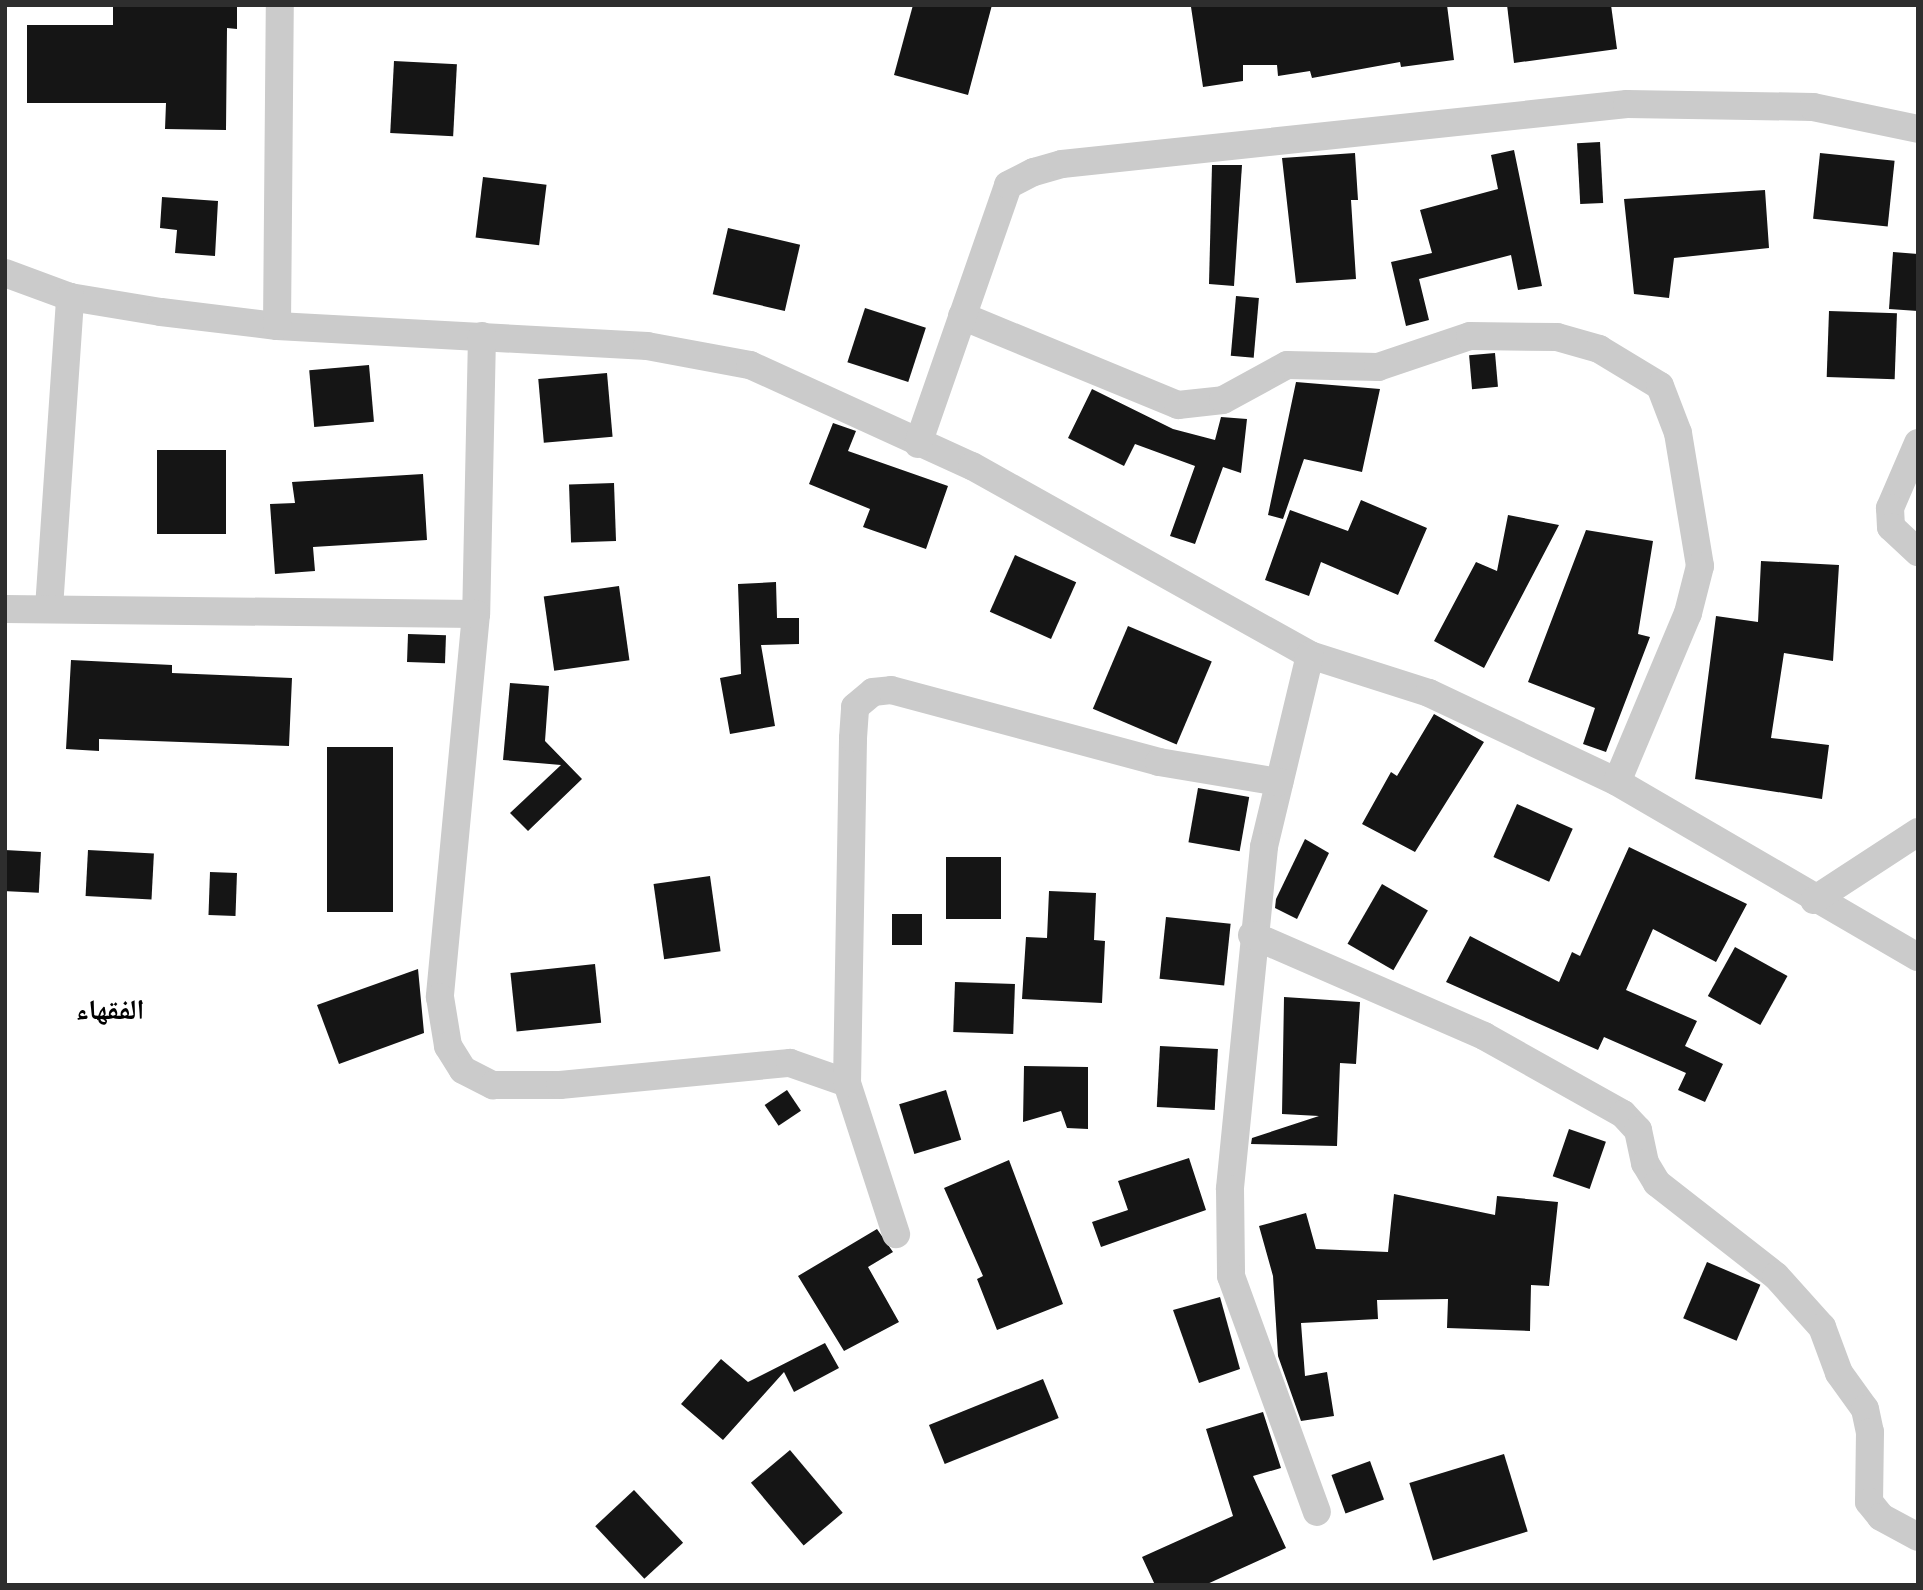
<!DOCTYPE html>
<meta charset="utf-8">
<style>
body{margin:0}
#map{position:relative;width:1923px;height:1590px;overflow:hidden;background:#fff;font-family:Inter,"Noto Naskh Arabic",sans-serif}
div>[style]{position:absolute}
[style*='--x']{left:calc(var(--x)*1px);top:calc(var(--y)*1px);width:calc(var(--w)*1px);rotate:calc(var(--a)*1deg)}
.building>*{inset:0;background:#151515;transform-origin:0 0}
.street>*{height:28px;margin:-14px;padding:0 14px;transform-origin:14px;border-radius:14px;background:#cbcbcb}
span{translate:-50% -50%;white-space:nowrap;text-align:center;line-height:1.15;-webkit-text-stroke:7px #fff;paint-order:stroke}
.district-label{font-size:28px;color:#000;font-weight:700}
.frame{position:absolute;inset:0;border:7px solid #2e2e2e;pointer-events:none}
</style>
<div id="map">
<div class="building">
<i style="clip-path:polygon(113px 5px,237px 5px,237px 29px,227px 28px,226px 130px,165px 129px,166px 103px,27px 103px,27px 25px,113px 25px)"></i>
<i style="clip-path:polygon(913px 5px,992px 5px,968px 95px,894px 75px)"></i>
<i style="clip-path:polygon(1447px 5px,1454px 60px,1401px 67px,1400px 62px,1312px 78px,1310px 71px,1278px 76px,1277px 65px,1243px 65px,1243px 81px,1203px 87px,1191px 7px)"></i>
<i style="clip-path:polygon(1507px 5px,1611px 5px,1617px 49px,1514px 63px)"></i>
<i style="left:394px;top:61px;width:63px;height:72px;rotate:3deg"></i>
<i style="left:1600px;top:142px;width:61px;height:23px;rotate:87deg"></i>
<i style="clip-path:polygon(1514px 150px,1542px 286px,1518px 290px,1511px 255px,1419px 279px,1429px 320px,1406px 326px,1391px 262px,1432px 253px,1420px 210px,1498px 189px,1491px 155px)"></i>
<i style="clip-path:polygon(1355px 153px,1358px 200px,1351px 200px,1356px 279px,1296px 283px,1282px 158px)"></i>
<i style="left:1820px;top:153px;width:75px;height:66px;rotate:6deg"></i>
<i style="clip-path:polygon(1212px 165px,1242px 165px,1234px 286px,1209px 284px)"></i>
<i style="left:483px;top:177px;width:64px;height:61px;rotate:7deg"></i>
<i style="clip-path:polygon(1765px 190px,1769px 248px,1674px 258px,1669px 298px,1634px 294px,1624px 199px)"></i>
<i style="clip-path:polygon(162px 197px,218px 201px,215px 256px,175px 253px,177px 230px,160px 228px)"></i>
<i style="left:728px;top:228px;width:74px;height:68px;rotate:13deg"></i>
<i style="clip-path:polygon(1893px 252px,1918px 254px,1918px 311px,1889px 309px)"></i>
<i style="left:1236px;top:296px;width:23px;height:60px;rotate:5deg"></i>
<i style="left:865px;top:308px;width:64px;height:57px;rotate:18deg"></i>
<i style="left:1829px;top:311px;width:68px;height:66px;rotate:2deg"></i>
<i style="left:1495px;top:353px;width:34px;height:26px;rotate:85deg"></i>
<i style="left:369px;top:365px;width:57px;height:60px;rotate:85deg"></i>
<i style="left:607px;top:373px;width:64px;height:69px;rotate:85deg"></i>
<i style="clip-path:polygon(1296px 382px,1380px 389px,1362px 472px,1304px 459px,1283px 519px,1268px 515px)"></i>
<i style="clip-path:polygon(1092px 389px,1173px 429px,1215px 440px,1221px 417px,1247px 419px,1241px 473px,1223px 467px,1195px 544px,1170px 536px,1195px 466px,1135px 444px,1124px 466px,1068px 438px)"></i>
<i style="clip-path:polygon(833px 423px,856px 431px,848px 451px,948px 486px,926px 549px,863px 527px,870px 509px,809px 484px)"></i>
<i style="left:157px;top:450px;width:69px;height:84px"></i>
<i style="clip-path:polygon(423px 474px,427px 540px,313px 547px,315px 571px,275px 574px,270px 504px,295px 503px,292px 482px)"></i>
<i style="left:614px;top:483px;width:58px;height:45px;rotate:88deg"></i>
<i style="clip-path:polygon(1361px 500px,1427px 528px,1398px 595px,1321px 562px,1309px 596px,1265px 580px,1290px 510px,1348px 531px)"></i>
<i style="clip-path:polygon(1508px 515px,1559px 525px,1484px 668px,1434px 641px,1476px 562px,1497px 571px)"></i>
<i style="clip-path:polygon(1586px 530px,1653px 541px,1638px 634px,1650px 637px,1606px 752px,1583px 744px,1595px 708px,1528px 682px)"></i>
<i style="left:1015px;top:555px;width:67px;height:62px;rotate:24deg"></i>
<i style="clip-path:polygon(1761px 561px,1839px 565px,1833px 661px,1784px 653px,1771px 738px,1829px 745px,1822px 799px,1695px 779px,1716px 616px,1758px 622px)"></i>
<i style="clip-path:polygon(776px 582px,777px 618px,799px 618px,799px 644px,761px 645px,775px 726px,730px 734px,720px 678px,741px 674px,738px 584px)"></i>
<i style="left:619px;top:586px;width:75px;height:76px;rotate:82deg"></i>
<i style="left:1128px;top:626px;width:91px;height:90px;rotate:23deg"></i>
<i style="left:408px;top:634px;width:38px;height:28px;rotate:2deg"></i>
<i style="clip-path:polygon(71px 660px,172px 665px,172px 673px,292px 678px,289px 746px,99px 739px,99px 751px,66px 749px)"></i>
<i style="clip-path:polygon(510px 683px,549px 686px,545px 741px,582px 779px,528px 831px,510px 813px,561px 765px,503px 760px)"></i>
<i style="clip-path:polygon(1434px 714px,1484px 742px,1415px 852px,1362px 824px,1391px 772px,1397px 776px)"></i>
<i style="left:327px;top:747px;width:66px;height:165px"></i>
<i style="left:1198px;top:788px;width:52px;height:55px;rotate:10deg"></i>
<i style="left:1517px;top:804px;width:61px;height:58px;rotate:24deg"></i>
<i style="clip-path:polygon(1305px 839px,1329px 853px,1297px 919px,1275px 908px,1276px 899px)"></i>
<i style="clip-path:polygon(1629px 847px,1747px 904px,1716px 962px,1653px 929px,1626px 990px,1697px 1021px,1685px 1046px,1723px 1064px,1705px 1102px,1678px 1090px,1686px 1073px,1604px 1037px,1598px 1050px,1446px 982px,1470px 936px,1559px 982px,1572px 952px,1580px 956px)"></i>
<i style="left:5px;top:850px;width:36px;height:41px;rotate:3deg"></i>
<i style="left:88px;top:850px;width:66px;height:46px;rotate:3deg"></i>
<i style="left:946px;top:857px;width:55px;height:62px"></i>
<i style="left:210px;top:872px;width:27px;height:43px;rotate:2deg"></i>
<i style="left:710px;top:876px;width:76px;height:57px;rotate:82deg"></i>
<i style="left:1382px;top:884px;width:53px;height:69px;rotate:30deg"></i>
<i style="clip-path:polygon(1049px 891px,1096px 893px,1094px 940px,1105px 941px,1102px 1003px,1022px 999px,1026px 937px,1047px 938px)"></i>
<i style="left:892px;top:914px;width:30px;height:31px"></i>
<i style="left:1166px;top:917px;width:65px;height:62px;rotate:6deg"></i>
<i style="left:1735px;top:947px;width:60px;height:56px;rotate:29deg"></i>
<i style="left:595px;top:964px;width:59px;height:85px;rotate:84deg"></i>
<i style="clip-path:polygon(418px 969px,424px 1033px,339px 1064px,317px 1005px)"></i>
<i style="left:955px;top:982px;width:60px;height:50px;rotate:2deg"></i>
<i style="clip-path:polygon(1284px 997px,1360px 1002px,1356px 1064px,1340px 1063px,1337px 1146px,1251px 1144px,1252px 1138px,1319px 1116px,1282px 1114px)"></i>
<i style="left:1160px;top:1046px;width:58px;height:61px;rotate:3deg"></i>
<i style="clip-path:polygon(1024px 1066px,1088px 1067px,1088px 1129px,1067px 1128px,1061px 1111px,1023px 1122px)"></i>
<i style="left:787px;top:1090px;width:25px;height:27px;rotate:56deg"></i>
<i style="left:946px;top:1090px;width:52px;height:49px;rotate:73deg"></i>
<i style="left:1569px;top:1129px;width:39px;height:50px;rotate:19deg"></i>
<i style="clip-path:polygon(1189px 1158px,1206px 1210px,1101px 1247px,1092px 1222px,1128px 1210px,1118px 1181px)"></i>
<i style="clip-path:polygon(1009px 1160px,1063px 1304px,997px 1330px,977px 1279px,983px 1276px,944px 1188px)"></i>
<i style="clip-path:polygon(1394px 1194px,1495px 1215px,1497px 1196px,1558px 1202px,1549px 1286px,1531px 1285px,1530px 1331px,1447px 1328px,1448px 1299px,1377px 1300px,1378px 1319px,1301px 1323px,1305px 1376px,1327px 1372px,1334px 1416px,1301px 1421px,1278px 1356px,1273px 1276px,1259px 1226px,1306px 1213px,1316px 1249px,1388px 1252px)"></i>
<i style="clip-path:polygon(877px 1229px,893px 1252px,868px 1267px,899px 1322px,844px 1351px,798px 1276px)"></i>
<i style="left:1707px;top:1262px;width:58px;height:61px;rotate:23deg"></i>
<i style="clip-path:polygon(1220px 1297px,1240px 1369px,1199px 1383px,1173px 1310px)"></i>
<i style="clip-path:polygon(825px 1343px,839px 1368px,794px 1392px,784px 1372px,723px 1440px,681px 1404px,721px 1359px,748px 1382px)"></i>
<i style="left:1043px;top:1379px;width:42px;height:123px;rotate:68deg"></i>
<i style="clip-path:polygon(1263px 1412px,1281px 1468px,1253px 1476px,1286px 1548px,1205px 1585px,1155px 1585px,1142px 1557px,1233px 1516px,1206px 1429px)"></i>
<i style="left:790px;top:1450px;width:82px;height:51px;rotate:50deg"></i>
<i style="left:1504px;top:1454px;width:81px;height:99px;rotate:73deg"></i>
<i style="left:1370px;top:1461px;width:41px;height:41px;rotate:70deg"></i>
<i style="left:634px;top:1490px;width:72px;height:53px;rotate:47deg"></i>
</div>
<div class="street">
<i style="--x:5;--y:273;--w:69;--a:20.3"></i>
<i style="--x:70;--y:297;--w:92;--a:9.4"></i>
<i style="--x:161;--y:312;--w:117;--a:6.9"></i>
<i style="--x:277;--y:326;--w:371;--a:3.1"></i>
<i style="--x:647;--y:346;--w:105;--a:10.5"></i>
<i style="--x:750;--y:365;--w:244;--a:24.5"></i>
<i style="--x:972;--y:466;--w:387;--a:29.2"></i>
<i style="--x:1310;--y:655;--w:125;--a:17.7"></i>
<i style="--x:1429;--y:693;--w:208;--a:25.3"></i>
<i style="--x:1617;--y:782;--w:348;--a:30.2"></i>
<i style="--x:962;--y:316;--w:234;--a:22.4"></i>
<i style="--x:1178;--y:405;--w:45;--a:-6.3"></i>
<i style="--x:1223;--y:400;--w:73;--a:-28.7"></i>
<i style="--x:1287;--y:365;--w:91;--a:1.3"></i>
<i style="--x:1378;--y:367;--w:97;--a:-18.6"></i>
<i style="--x:1470;--y:336;--w:87;--a:0.7"></i>
<i style="--x:1557;--y:337;--w:44;--a:15.9"></i>
<i style="--x:1599;--y:349;--w:71;--a:31.2"></i>
<i style="--x:1660;--y:386;--w:50;--a:69"></i>
<i style="--x:1678;--y:433;--w:135;--a:80.6"></i>
<i style="--x:1700;--y:566;--w:49;--a:104.3"></i>
<i style="--x:1688;--y:613;--w:183;--a:112.8"></i>
<i style="--x:277;--y:326;--w:321;--a:-89.5"></i>
<i style="--x:482;--y:336;--w:278;--a:91.2"></i>
<i style="--x:476;--y:614;--w:385;--a:95.4"></i>
<i style="--x:440;--y:997;--w:50;--a:80.7"></i>
<i style="--x:448;--y:1046;--w:28;--a:58"></i>
<i style="--x:463;--y:1070;--w:34;--a:27"></i>
<i style="--x:493;--y:1085;--w:67;--a:0"></i>
<i style="--x:560;--y:1085;--w:231;--a:-5.5"></i>
<i style="--x:790;--y:1063;--w:60;--a:19.3"></i>
<i style="--x:847;--y:1083;--w:159;--a:72"></i>
<i style="--x:1918;--y:443;--w:71;--a:113.3"></i>
<i style="--x:1890;--y:508;--w:19;--a:87"></i>
<i style="--x:1891;--y:527;--w:37;--a:43"></i>
<i style="--x:918;--y:444;--w:274;--a:-70.8"></i>
<i style="--x:1008;--y:185;--w:29;--a:-27"></i>
<i style="--x:1034;--y:172;--w:29;--a:-16"></i>
<i style="--x:1062;--y:164;--w:568;--a:-6.06"></i>
<i style="--x:1627;--y:104;--w:186;--a:0.9"></i>
<i style="--x:1813;--y:107;--w:107;--a:11.8"></i>
<i style="--x:49;--y:608;--w:312;--a:-86.1"></i>
<i style="--x:5;--y:609;--w:471;--a:0.6"></i>
<i style="--x:1310;--y:655;--w:197;--a:103.5"></i>
<i style="--x:1264;--y:847;--w:344;--a:95.7"></i>
<i style="--x:1230;--y:1189;--w:87;--a:89.3"></i>
<i style="--x:1231;--y:1276;--w:251;--a:70"></i>
<i style="--x:1814;--y:900;--w:124;--a:-33.2"></i>
<i style="--x:1252;--y:935;--w:253;--a:23.5"></i>
<i style="--x:1484;--y:1036;--w:159;--a:29.3"></i>
<i style="--x:1623;--y:1114;--w:22;--a:47"></i>
<i style="--x:1638;--y:1130;--w:34;--a:78"></i>
<i style="--x:1645;--y:1163;--w:23;--a:59"></i>
<i style="--x:1657;--y:1183;--w:151;--a:38"></i>
<i style="--x:1776;--y:1276;--w:69;--a:48"></i>
<i style="--x:1822;--y:1327;--w:49;--a:69.7"></i>
<i style="--x:1839;--y:1373;--w:44;--a:54.2"></i>
<i style="--x:1865;--y:1409;--w:24;--a:78"></i>
<i style="--x:1870;--y:1432;--w:70;--a:90.8"></i>
<i style="--x:1869;--y:1502;--w:19;--a:51"></i>
<i style="--x:1881;--y:1517;--w:42;--a:28.4"></i>
<i style="--x:847;--y:1083;--w:345;--a:-89"></i>
<i style="--x:853;--y:738;--w:31;--a:-86"></i>
<i style="--x:855;--y:707;--w:23;--a:-40"></i>
<i style="--x:873;--y:692;--w:18;--a:-6"></i>
<i style="--x:891;--y:690;--w:278;--a:15"></i>
<i style="--x:1159;--y:762;--w:122;--a:9.5"></i>
</div>
<div class="district-label">
<span style="left:110px;top:1009px">الفقهاء</span>
</div>
<div class="frame"></div>
</div>
